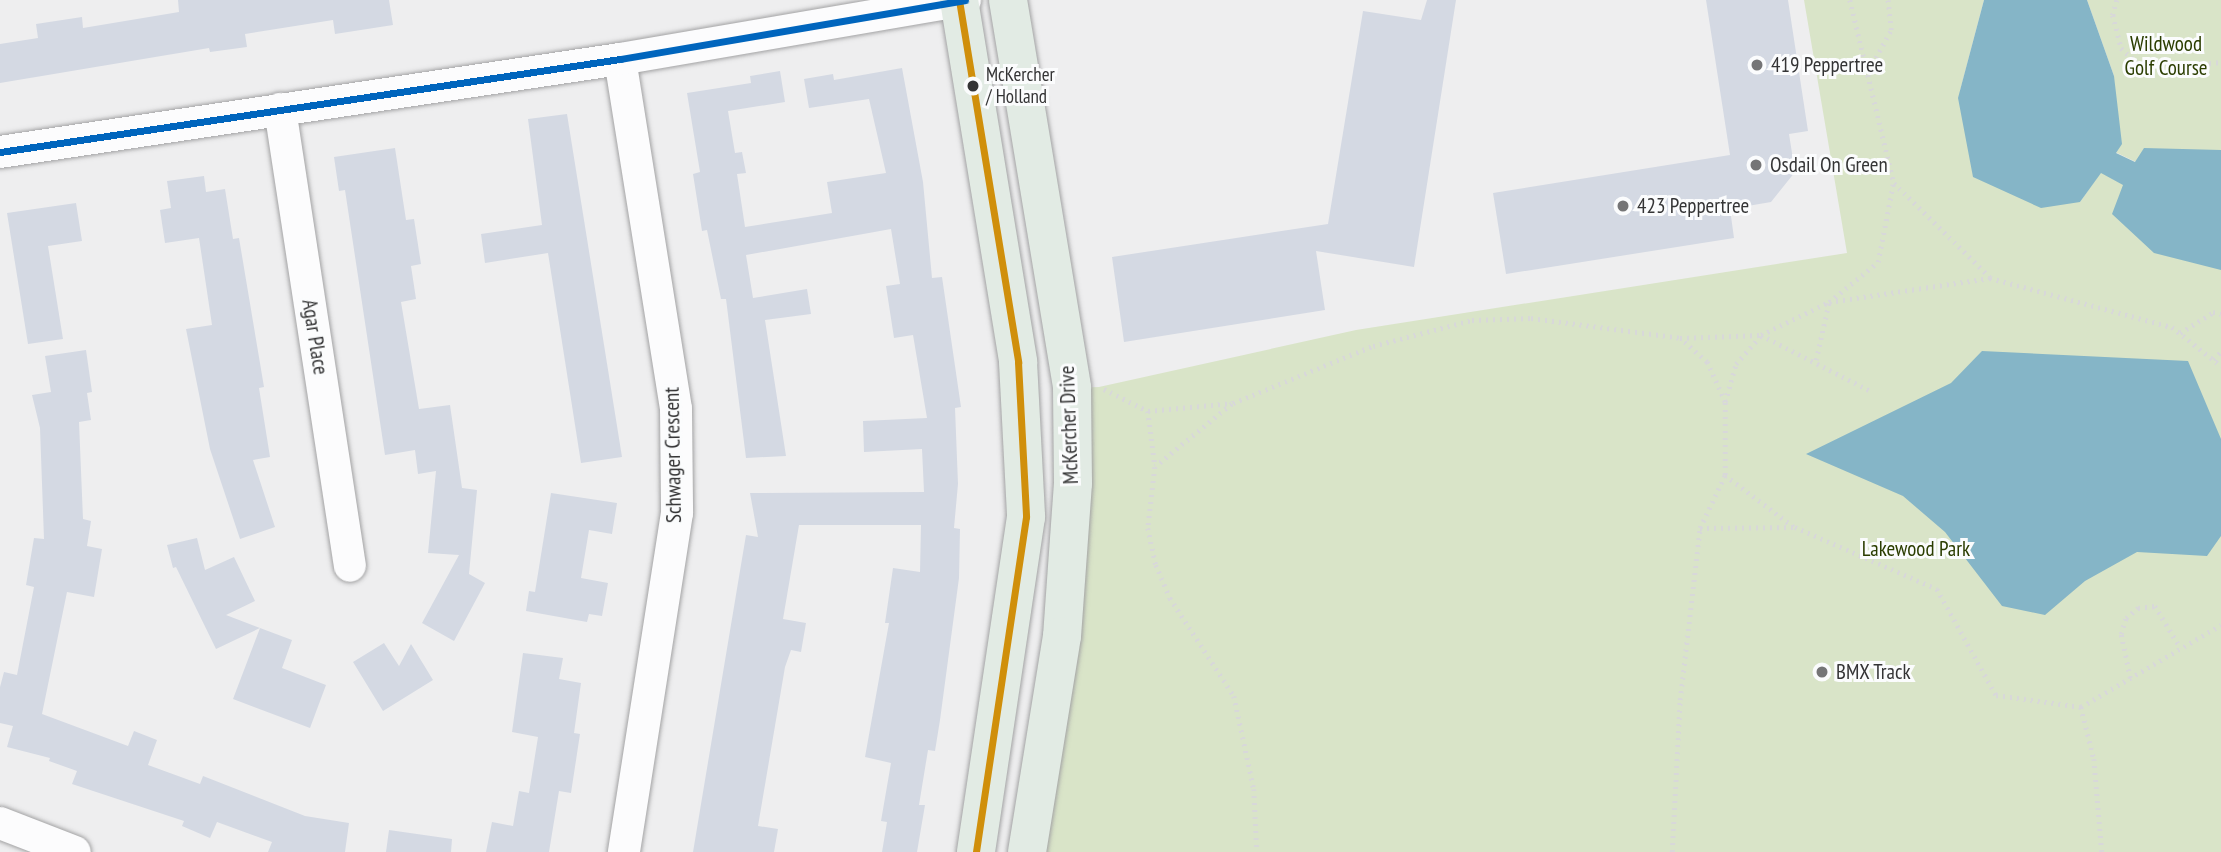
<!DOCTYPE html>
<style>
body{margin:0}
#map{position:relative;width:2221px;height:852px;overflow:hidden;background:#eeeeef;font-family:"PT Sans Narrow",sans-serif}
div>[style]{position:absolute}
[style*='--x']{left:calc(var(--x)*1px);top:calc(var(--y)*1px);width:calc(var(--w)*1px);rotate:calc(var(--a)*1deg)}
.green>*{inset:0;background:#d9e4c8}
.water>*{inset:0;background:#85b5c7}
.building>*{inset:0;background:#d4d9e3}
.path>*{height:4.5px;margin-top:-2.25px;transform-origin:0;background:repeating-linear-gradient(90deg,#d8d8d9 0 2px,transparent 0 7px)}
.roads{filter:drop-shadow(0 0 2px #a3a3a4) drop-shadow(0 0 2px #a3a3a4)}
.minor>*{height:32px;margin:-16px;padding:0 16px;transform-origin:16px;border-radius:16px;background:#fcfcfd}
.major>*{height:38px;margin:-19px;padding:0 19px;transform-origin:19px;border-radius:19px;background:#e2ebe4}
.bus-1>*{height:7px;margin:-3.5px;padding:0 3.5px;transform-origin:3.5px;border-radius:3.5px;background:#d08f0b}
.bus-2>*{height:7px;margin:-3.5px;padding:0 3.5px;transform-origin:3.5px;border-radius:3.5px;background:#0065bd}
.dots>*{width:19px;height:19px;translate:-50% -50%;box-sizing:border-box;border:4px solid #fbfcfd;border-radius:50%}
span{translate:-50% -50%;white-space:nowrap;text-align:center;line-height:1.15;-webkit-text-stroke:6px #fbfcfd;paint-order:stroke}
.bus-label{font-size:19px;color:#343435}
.left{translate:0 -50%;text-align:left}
.park-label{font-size:21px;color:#2b3d00}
.poi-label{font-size:21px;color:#343435}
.street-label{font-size:21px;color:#343435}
</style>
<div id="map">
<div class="green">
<i style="clip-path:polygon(1804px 0,1984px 0,1960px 91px,2080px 202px,2101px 172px,2124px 185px,2118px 199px,2136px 162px,2115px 152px,2114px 76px,2087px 0,2221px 0,2221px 852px,1025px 852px,1072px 388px,1099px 387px,1356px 330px,1847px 253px)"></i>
</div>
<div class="water">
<i style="clip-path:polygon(1984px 0,2087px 0,2114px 76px,2122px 144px,2116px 153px,2135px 162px,2144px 148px,2221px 150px,2221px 270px,2154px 253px,2112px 214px,2123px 185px,2101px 173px,2080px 202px,2041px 208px,1973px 177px,1958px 98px)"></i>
<i style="clip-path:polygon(1982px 351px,2188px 361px,2221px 439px,2221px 536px,2207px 556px,2137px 552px,2085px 581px,2045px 615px,2002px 606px,1945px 532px,1903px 496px,1806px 454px,1951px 383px)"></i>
</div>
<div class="building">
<i style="clip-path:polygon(178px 0,389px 0,393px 25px,335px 34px,333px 20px,245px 34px,247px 47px,210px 52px,209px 48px,0 83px,0 44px,38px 38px,36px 24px,82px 17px,83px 28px,179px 12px)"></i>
<i style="clip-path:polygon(1427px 0,1456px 0,1414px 267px,1316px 251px,1325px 310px,1124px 342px,1112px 257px,1328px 224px,1363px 11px,1421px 20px)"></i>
<i style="clip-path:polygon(1706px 0,1788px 0,1808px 131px,1789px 134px,1795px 172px,1771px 202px,1730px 209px,1734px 238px,1506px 274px,1493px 193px,1730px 155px)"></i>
<i style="clip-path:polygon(902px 68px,923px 182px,932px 278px,942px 277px,961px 407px,955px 408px,958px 484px,954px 528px,960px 529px,959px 578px,940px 720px,935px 751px,928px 750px,919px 805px,925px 805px,917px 852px,882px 852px,887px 822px,881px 821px,891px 763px,865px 757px,889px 623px,885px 623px,893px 568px,920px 572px,921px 525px,799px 525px,783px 619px,806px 623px,801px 652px,791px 650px,785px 667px,758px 826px,778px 829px,774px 852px,693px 852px,746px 535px,758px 537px,750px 493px,924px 492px,922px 449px,864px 452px,863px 421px,927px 418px,913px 335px,894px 338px,886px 286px,900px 284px,891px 229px,746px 255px,753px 298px,807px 289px,811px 314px,765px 320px,786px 456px,746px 458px,726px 299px,721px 299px,707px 230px,702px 231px,693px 174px,700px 172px,687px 93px,751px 83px,750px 76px,780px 71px,785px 102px,728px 111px,735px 153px,742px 152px,746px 173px,737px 174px,745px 227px,832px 213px,827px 182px,886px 173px,869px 99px,809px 108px,804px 79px,833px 74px,834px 80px)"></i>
<i style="clip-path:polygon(567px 114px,622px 457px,581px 463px,548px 253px,485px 263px,481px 234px,542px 225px,528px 119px)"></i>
<i style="clip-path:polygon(395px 148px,406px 220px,414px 219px,421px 264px,411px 266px,416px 299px,401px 302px,419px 409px,450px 405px,462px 488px,477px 490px,469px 574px,485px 583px,454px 641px,422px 623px,459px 555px,428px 553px,436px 471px,418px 474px,415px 450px,385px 455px,345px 190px,339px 191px,334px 157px)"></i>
<i style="clip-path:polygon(204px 176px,206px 192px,225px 189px,233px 239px,239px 238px,264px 387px,259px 388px,270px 457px,253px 460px,275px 527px,240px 539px,210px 449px,186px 329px,212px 325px,199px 238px,165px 243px,160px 210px,171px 208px,167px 181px)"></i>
<i style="clip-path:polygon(76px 203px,82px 241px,48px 246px,63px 339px,28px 344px,7px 213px)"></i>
<i style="clip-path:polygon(86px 350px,92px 392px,87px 393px,91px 420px,79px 422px,83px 519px,91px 521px,87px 546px,102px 549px,94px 597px,67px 592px,42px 714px,128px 746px,134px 731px,157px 740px,148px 765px,200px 784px,203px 776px,305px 816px,349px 823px,345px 852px,268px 852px,272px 842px,217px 822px,210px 838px,182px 826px,184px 821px,72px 784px,77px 771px,49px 761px,50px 758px,7px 747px,13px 726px,0 723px,0 687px,4px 672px,17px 675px,34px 587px,26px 585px,34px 538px,44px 539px,40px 428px,32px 395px,51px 392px,45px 356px)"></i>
<i style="clip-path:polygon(551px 493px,617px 503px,612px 534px,589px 530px,581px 578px,608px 583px,602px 616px,589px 614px,587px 622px,526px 611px,529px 591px,535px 592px)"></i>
<i style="clip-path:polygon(197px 538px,205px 570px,234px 557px,255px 601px,226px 615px,260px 628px,216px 649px,176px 567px,173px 568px,167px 545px)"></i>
<i style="clip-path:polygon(260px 628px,292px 640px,282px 668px,326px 685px,310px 728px,233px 699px)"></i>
<i style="clip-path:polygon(384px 643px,399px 666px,411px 644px,433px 680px,383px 711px,353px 662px)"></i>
<i style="clip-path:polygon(523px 653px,563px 658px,559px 679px,581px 683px,574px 733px,580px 734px,571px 793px,559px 791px,549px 852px,486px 852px,492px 822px,513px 826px,519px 791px,529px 793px,538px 737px,512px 732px)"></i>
<i style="clip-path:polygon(389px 830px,452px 839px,451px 852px,386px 852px)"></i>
</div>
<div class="path">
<i style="--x:1850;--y:0;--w:188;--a:76.5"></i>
<i style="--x:1894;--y:183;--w:134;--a:44.4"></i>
<i style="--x:2117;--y:0;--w:16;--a:105"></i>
<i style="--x:2113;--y:15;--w:34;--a:76"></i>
<i style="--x:2121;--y:48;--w:23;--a:43"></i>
<i style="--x:2138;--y:64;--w:36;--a:5"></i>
<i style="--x:2174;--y:67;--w:47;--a:-6.1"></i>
<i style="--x:1869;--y:70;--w:46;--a:-61.2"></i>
<i style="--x:1891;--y:30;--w:30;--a:-96"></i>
<i style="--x:2180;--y:333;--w:39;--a:-32"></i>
<i style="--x:2213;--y:312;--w:8;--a:14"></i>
<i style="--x:1816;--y:360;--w:59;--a:-77.4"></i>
<i style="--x:1829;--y:302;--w:63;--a:-39.2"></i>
<i style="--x:1878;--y:262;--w:79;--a:-79.1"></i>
<i style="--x:2214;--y:360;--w:11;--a:-52"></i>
<i style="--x:1104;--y:389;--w:49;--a:26.6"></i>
<i style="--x:1148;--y:411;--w:85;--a:-5.4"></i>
<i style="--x:1233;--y:403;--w:151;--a:-22.2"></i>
<i style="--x:1373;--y:346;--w:102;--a:-14.7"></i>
<i style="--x:1472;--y:320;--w:59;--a:-1.9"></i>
<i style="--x:1531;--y:318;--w:150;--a:7.6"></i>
<i style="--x:1680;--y:338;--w:81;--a:-2.1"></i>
<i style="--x:1761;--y:335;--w:76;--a:-25.9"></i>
<i style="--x:1829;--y:302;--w:163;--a:-8.5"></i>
<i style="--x:1990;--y:278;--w:188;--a:15.1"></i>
<i style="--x:2172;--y:327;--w:63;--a:38.5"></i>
<i style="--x:1725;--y:402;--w:40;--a:-74"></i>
<i style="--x:1736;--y:364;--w:38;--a:-49"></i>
<i style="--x:1761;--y:335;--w:121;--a:27"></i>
<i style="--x:1232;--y:404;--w:99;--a:140.7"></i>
<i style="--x:1155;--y:467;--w:61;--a:96.5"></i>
<i style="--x:1148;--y:528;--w:38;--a:78"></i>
<i style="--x:1156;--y:565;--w:36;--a:67"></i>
<i style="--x:1170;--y:598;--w:117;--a:56.9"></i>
<i style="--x:1234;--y:696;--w:95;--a:77.9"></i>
<i style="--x:1254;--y:789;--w:63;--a:87.3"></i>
<i style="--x:1148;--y:411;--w:55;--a:82.7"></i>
<i style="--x:1725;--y:475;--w:86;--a:37"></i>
<i style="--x:1700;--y:528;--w:95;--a:-0.6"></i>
<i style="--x:1795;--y:527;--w:155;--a:23.6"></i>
<i style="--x:1937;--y:589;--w:121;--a:60.9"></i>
<i style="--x:1996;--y:695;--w:86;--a:8"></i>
<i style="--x:2081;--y:707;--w:162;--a:-30.4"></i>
<i style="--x:2130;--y:678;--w:45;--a:-101.6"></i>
<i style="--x:2121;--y:634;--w:17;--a:-73"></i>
<i style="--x:2126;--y:618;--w:16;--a:-40"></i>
<i style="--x:2138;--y:608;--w:17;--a:-7"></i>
<i style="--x:2155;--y:606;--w:48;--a:58.6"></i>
<i style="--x:2081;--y:707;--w:54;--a:76"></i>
<i style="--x:2094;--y:759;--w:93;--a:85.1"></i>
<i style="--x:1672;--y:852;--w:152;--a:-87"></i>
<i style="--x:1680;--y:700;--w:173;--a:-83.4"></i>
<i style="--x:1700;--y:528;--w:59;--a:-64.7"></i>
<i style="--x:1725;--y:475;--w:73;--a:-90"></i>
<i style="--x:1725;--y:402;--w:44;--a:-114.2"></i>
<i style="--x:1707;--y:362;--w:35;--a:-139"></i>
</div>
<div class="roads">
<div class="minor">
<i style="--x:620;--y:59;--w:354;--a:80.9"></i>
<i style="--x:676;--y:409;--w:104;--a:89.4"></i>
<i style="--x:677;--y:513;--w:343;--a:98.9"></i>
<i style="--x:280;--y:109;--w:462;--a:81.3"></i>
<i style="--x:0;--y:152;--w:627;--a:-8.53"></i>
<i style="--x:620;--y:59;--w:350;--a:-9.7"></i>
<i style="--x:0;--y:823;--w:80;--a:21.1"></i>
</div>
<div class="major">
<i style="--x:959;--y:0;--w:367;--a:80.7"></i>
<i style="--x:1018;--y:362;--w:155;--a:87"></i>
<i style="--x:1026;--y:517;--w:339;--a:98.5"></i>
<i style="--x:1008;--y:0;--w:393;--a:80.6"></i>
<i style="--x:1072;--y:388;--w:95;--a:89.4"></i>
<i style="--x:1073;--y:483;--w:153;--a:94.1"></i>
<i style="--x:1062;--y:636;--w:219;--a:99.2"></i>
</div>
</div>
<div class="bus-1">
<i style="--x:959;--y:0;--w:367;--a:80.7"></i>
<i style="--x:1018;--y:362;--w:155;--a:87"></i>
<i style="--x:1026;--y:517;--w:339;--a:98.5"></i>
</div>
<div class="bus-2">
<i style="--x:0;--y:152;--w:627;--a:-8.53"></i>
<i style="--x:620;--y:59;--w:350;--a:-9.7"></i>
</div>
<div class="dots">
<i style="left:1757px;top:65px;background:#757576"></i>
<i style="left:973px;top:86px;background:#343435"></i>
<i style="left:1756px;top:165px;background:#757576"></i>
<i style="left:1623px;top:206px;background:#757576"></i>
<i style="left:1822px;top:672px;background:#757576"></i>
</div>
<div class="bus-label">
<span class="left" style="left:986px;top:86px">McKercher<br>/ Holland</span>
</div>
<div class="park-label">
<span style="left:2166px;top:56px">Wildwood<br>Golf Course</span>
<span style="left:1916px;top:549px">Lakewood Park</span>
</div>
<div class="poi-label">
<span class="left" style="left:1771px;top:65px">419 Peppertree</span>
<span class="left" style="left:1770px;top:165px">Osdail On Green</span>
<span class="left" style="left:1637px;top:206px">423 Peppertree</span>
<span class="left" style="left:1836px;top:672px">BMX Track</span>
</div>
<div class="street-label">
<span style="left:315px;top:337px;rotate:81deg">Agar Place</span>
<span style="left:1069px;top:425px;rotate:-92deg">McKercher Drive</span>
<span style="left:673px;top:455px;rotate:-91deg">Schwager Crescent</span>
</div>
</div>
